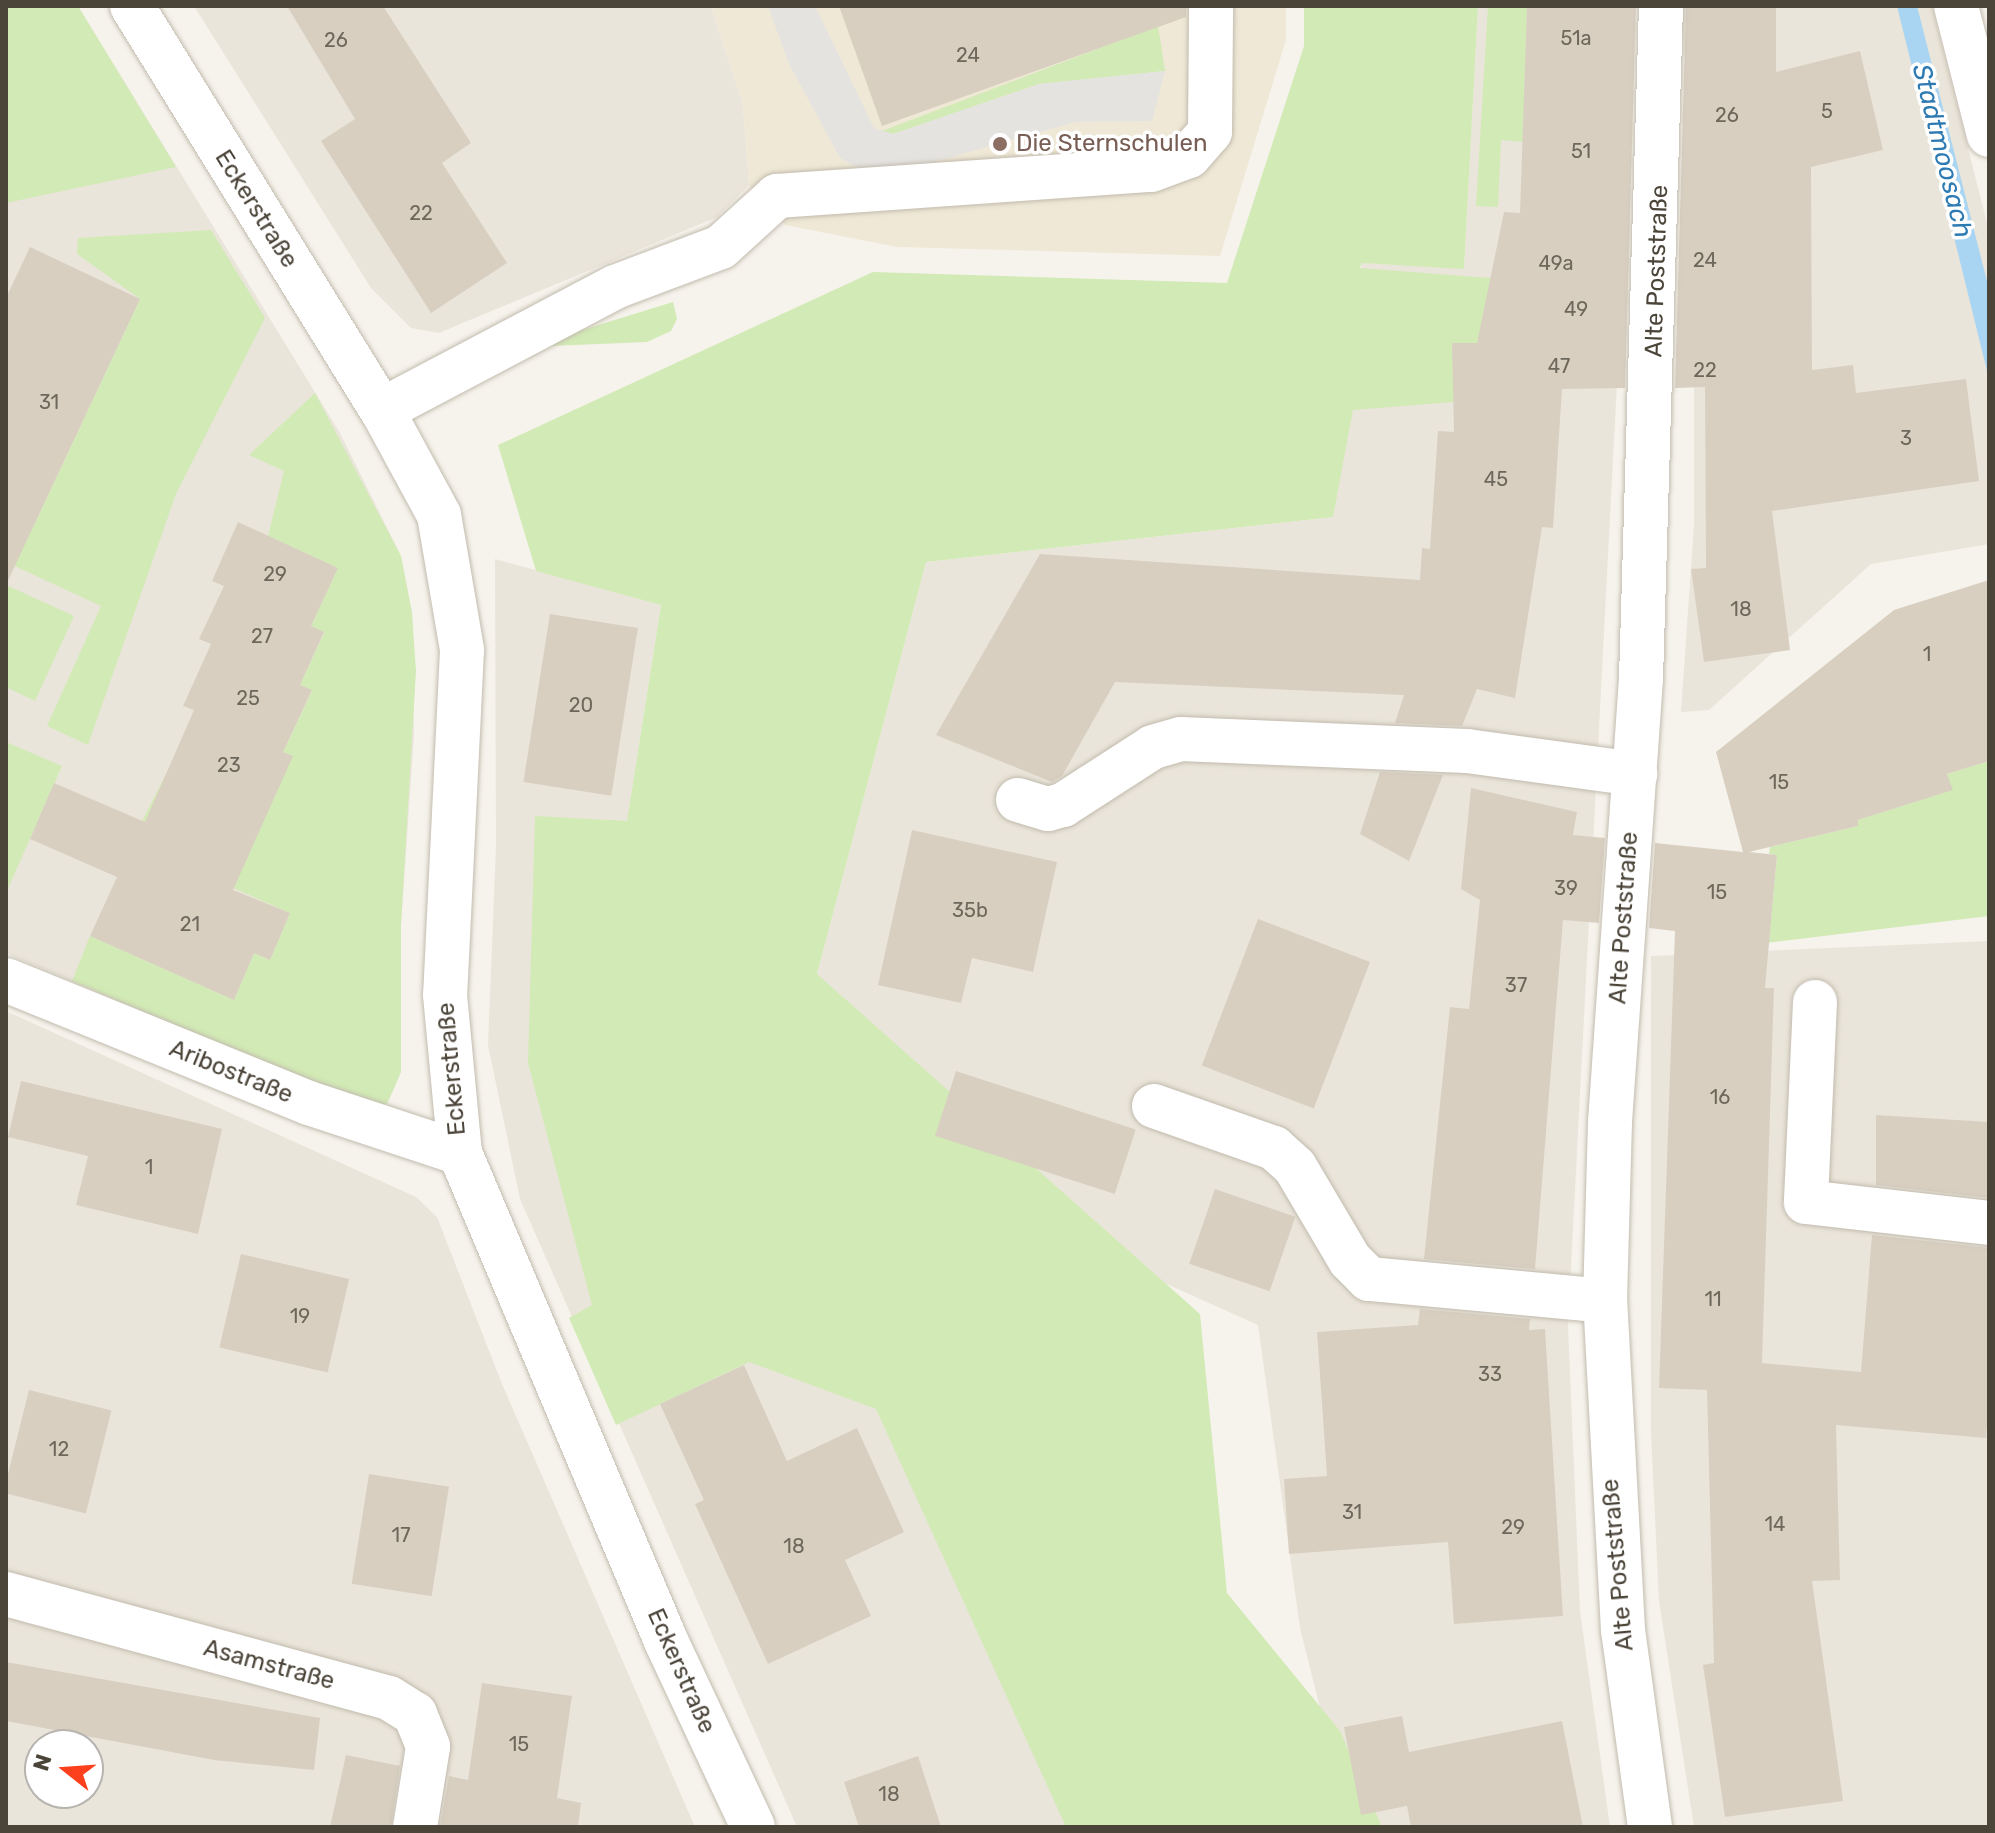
<!DOCTYPE html>
<meta charset="utf-8">
<style>
body{margin:0}
#map{position:relative;width:1995px;height:1833px;overflow:hidden;background:#f6f3ec;font-family:Rubik,sans-serif}
div>[style]{position:absolute}
[style*='--x']{left:calc(var(--x)*1px);top:calc(var(--y)*1px);width:calc(var(--w)*1px);rotate:calc(var(--a)*1deg)}
.residential>*{inset:0;background:#eae5da}
.education>*{inset:0;background:#efe8d6}
.green>*{inset:0;background:#d2eab5}
.parking>*{inset:0;background:#e5e3e0}
.water>*{inset:0;background:#a9d4f2}
.building>*{inset:0;background:#d8cfc1;transform-origin:0 0}
.roads{filter:drop-shadow(0 0 2px #c2bbae) drop-shadow(0 0 2px #c2bbae)}
.minor>*{height:44px;margin:-22px;padding:0 22px;transform-origin:22px;border-radius:22px;background:#fff}
.dots>*{width:22px;height:22px;translate:-50% -50%;box-sizing:border-box;border:4px solid #fff;border-radius:50%}
span{translate:-50% -50%;white-space:nowrap;text-align:center;line-height:1.15;-webkit-text-stroke:7px #fff;paint-order:stroke}
.number-label{font-size:20px;color:#6e675b}
.number-label span{-webkit-text-stroke-width:0}
.education-label{font-size:24px;color:#785e54}
.left{translate:0 -50%;text-align:left}
.street-label{font-size:24px;color:#4b4439}
.water-label{font-size:26px;color:#2e7ab2;font-style:italic}
.frame{position:absolute;inset:0;border:8px solid #4b4439;pointer-events:none}
.north{position:absolute;left:24px;top:1729px;width:80px;height:80px;box-sizing:border-box;background:#fff;border:2px solid #b7b4b0;border-radius:50%;rotate:287deg;font-size:22px;font-weight:700;line-height:32px;text-align:center;color:#4b4439}
.north::after{content:'';display:block;margin:auto;width:28px;height:36px;background:#fc3f1d;clip-path:polygon(50% 0,100% 100%,50% 72%,0 100%)}
</style>
<div id="map">
<div class="residential">
<i style="clip-path:polygon(6px 6px,78px 6px,340px 433px,401px 556px,412px 613px,414px 735px,401px 925px,401px 1072px,387px 1104px,256px 1060px,6px 953px)"></i>
<i style="clip-path:polygon(194px 6px,711px 6px,743px 104px,749px 185px,717px 217px,439px 333px,411px 328px,371px 288px)"></i>
<i style="clip-path:polygon(1478px 6px,1626px 6px,1619px 344px,1568px 1325px,1580px 1611px,1610px 1827px,1350px 1827px,1300px 1628px,1258px 1325px,768px 1105px,817px 974px,926px 562px,1333px 517px,1362px 263px,1464px 268px)"></i>
<i style="clip-path:polygon(1681px 6px,1932px 6px,1989px 231px,1989px 544px,1871px 564px,1709px 710px,1681px 712px,1694px 524px,1694px 186px)"></i>
<i style="clip-path:polygon(495px 559px,661px 605px,627px 822px,851px 1320px,1156px 1827px,797px 1827px,520px 1199px,488px 1045px,496px 846px)"></i>
<i style="clip-path:polygon(1989px 941px,1989px 1827px,1694px 1827px,1659px 1601px,1651px 1434px,1651px 956px)"></i>
<i style="clip-path:polygon(evenodd,6px 1011px,416px 1197px,437px 1217px,502px 1384px,695px 1827px,6px 1827px,6px 1011px,40px 1745px,88px 1745px,88px 1793px,40px 1793px,40px 1745px)"></i>
</div>
<div class="education">
<i style="clip-path:polygon(711px 6px,1286px 6px,1286px 40px,1220px 256px,897px 247px,785px 225px,749px 185px,743px 104px)"></i>
</div>
<div class="green">
<i style="clip-path:polygon(6px 6px,78px 6px,176px 167px,6px 203px)"></i>
<i style="clip-path:polygon(1155px 6px,1165px 71px,1039px 84px,893px 134px,882px 131px,1137px 34px)"></i>
<i style="clip-path:polygon(1304px 6px,1478px 6px,1464px 269px,1362px 263px,1360px 268px,1490px 278px,1486px 343px,1453px 402px,1353px 410px,1333px 517px,926px 562px,817px 974px,1200px 1314px,1227px 1593px,1340px 1731px,1382px 1827px,1066px 1827px,876px 1409px,749px 1362px,616px 1425px,569px 1318px,592px 1305px,528px 1063px,535px 816px,627px 821px,661px 605px,536px 571px,498px 445px,873px 272px,1227px 283px,1304px 46px)"></i>
<i style="clip-path:polygon(1488px 6px,1527px 6px,1523px 142px,1501px 140px,1498px 207px,1476px 206px)"></i>
<i style="clip-path:polygon(211px 230px,265px 318px,176px 494px,88px 745px,47px 726px,101px 606px,6px 562px,6px 505px,37px 519px,140px 299px,77px 254px,78px 238px)"></i>
<i style="clip-path:polygon(673px 302px,677px 319px,671px 331px,647px 342px,527px 347px)"></i>
<i style="clip-path:polygon(315px 393px,401px 556px,412px 613px,416px 671px,401px 925px,401px 1072px,387px 1104px,361px 1104px,72px 981px,90px 936px,234px 1000px,254px 953px,270px 960px,290px 913px,131px 843px,166px 774px,264px 819px,292px 756px,283px 752px,312px 691px,300px 685px,324px 633px,311px 626px,338px 568px,268px 536px,284px 471px,249px 455px)"></i>
<i style="clip-path:polygon(6px 585px,74px 616px,35px 701px,6px 687px)"></i>
<i style="clip-path:polygon(6px 742px,62px 766px,6px 893px)"></i>
<i style="clip-path:polygon(1989px 761px,1989px 916px,1723px 948px,1769px 940px,1777px 855px,1769px 854px,1770px 847px,1858px 826px,1858px 820px,1952px 790px,1947px 774px)"></i>
</div>
<div class="parking">
<i style="clip-path:polygon(768px 6px,815px 6px,874px 128px,893px 134px,1039px 84px,1165px 71px,1152px 121px,1075px 122px,877px 178px,840px 158px,789px 64px)"></i>
</div>
<div class="water">
<i style="clip-path:polygon(1897px 6px,1917px 6px,1989px 289px,1989px 379px)"></i>
</div>
<div class="building">
<i style="clip-path:polygon(287px 6px,383px 6px,471px 143px,442px 163px,507px 263px,431px 313px,321px 141px,355px 119px)"></i>
<i style="clip-path:polygon(839px 6px,1186px 6px,1186px 17px,882px 126px)"></i>
<i style="clip-path:polygon(1527px 6px,1636px 6px,1625px 388px,1562px 389px,1553px 528px,1542px 527px,1515px 698px,1477px 689px,1462px 726px,1395px 723px,1404px 695px,1115px 682px,1062px 776px,1052px 782px,936px 735px,1040px 554px,1420px 580px,1422px 548px,1430px 549px,1438px 431px,1454px 432px,1452px 343px,1477px 343px,1504px 212px,1520px 213px)"></i>
<i style="clip-path:polygon(1686px 6px,1776px 6px,1776px 72px,1860px 51px,1883px 150px,1811px 167px,1812px 370px,1853px 365px,1856px 393px,1966px 379px,1979px 481px,1772px 511px,1790px 650px,1704px 662px,1691px 569px,1706px 568px,1705px 387px,1675px 388px)"></i>
<i style="clip-path:polygon(30px 247px,140px 299px,6px 585px,6px 298px)"></i>
<i style="clip-path:polygon(238px 522px,338px 568px,311px 626px,324px 632px,300px 685px,312px 690px,283px 752px,293px 756px,233px 890px,290px 913px,270px 960px,254px 953px,234px 1000px,90px 936px,117px 877px,30px 839px,54px 783px,145px 822px,194px 710px,183px 706px,211px 644px,199px 639px,224px 586px,212px 581px)"></i>
<i style="clip-path:polygon(1989px 580px,1989px 761px,1947px 774px,1953px 790px,1858px 820px,1858px 826px,1749px 852px,1777px 855px,1765px 988px,1774px 988px,1762px 1363px,1861px 1372px,1872px 1235px,1989px 1248px,1989px 1404px,1986px 1438px,1836px 1425px,1840px 1580px,1812px 1581px,1843px 1801px,1725px 1817px,1703px 1665px,1714px 1663px,1707px 1390px,1659px 1388px,1675px 931px,1649px 928px,1655px 843px,1743px 852px,1716px 752px,1894px 610px)"></i>
<i style="left:550px;top:614px;width:89px;height:170px;rotate:9deg"></i>
<i style="clip-path:polygon(1380px 772px,1443px 775px,1409px 861px,1360px 834px)"></i>
<i style="clip-path:polygon(1471px 788px,1577px 812px,1573px 835px,1605px 838px,1599px 923px,1563px 920px,1535px 1269px,1424px 1259px,1450px 1007px,1469px 1009px,1480px 900px,1461px 889px)"></i>
<i style="clip-path:polygon(912px 830px,1057px 862px,1033px 972px,972px 958px,961px 1003px,878px 985px)"></i>
<i style="left:1258px;top:919px;width:120px;height:157px;rotate:21deg"></i>
<i style="left:956px;top:1071px;width:189px;height:68px;rotate:18deg"></i>
<i style="clip-path:polygon(21px 1081px,222px 1129px,198px 1234px,76px 1205px,88px 1156px,8px 1137px)"></i>
<i style="clip-path:polygon(1876px 1115px,1989px 1122px,1989px 1198px,1876px 1185px)"></i>
<i style="left:1215px;top:1189px;width:85px;height:79px;rotate:19deg"></i>
<i style="left:241px;top:1254px;width:111px;height:96px;rotate:13deg"></i>
<i style="clip-path:polygon(1420px 1309px,1530px 1319px,1529px 1330px,1545px 1329px,1563px 1616px,1454px 1624px,1448px 1542px,1289px 1554px,1284px 1479px,1327px 1476px,1317px 1332px,1418px 1325px)"></i>
<i style="clip-path:polygon(744px 1365px,787px 1461px,857px 1428px,904px 1532px,845px 1560px,871px 1616px,768px 1664px,695px 1504px,704px 1500px,660px 1404px)"></i>
<i style="left:29px;top:1390px;width:85px;height:106px;rotate:14deg"></i>
<i style="left:369px;top:1474px;width:81px;height:111px;rotate:9deg"></i>
<i style="clip-path:polygon(6px 1662px,320px 1718px,314px 1770px,214px 1760px,6px 1721px)"></i>
<i style="clip-path:polygon(482px 1683px,572px 1696px,557px 1798px,581px 1803px,578px 1827px,440px 1827px,449px 1776px,468px 1780px)"></i>
<i style="clip-path:polygon(1402px 1716px,1409px 1752px,1562px 1721px,1583px 1827px,1411px 1827px,1407px 1806px,1361px 1815px,1344px 1727px)"></i>
<i style="clip-path:polygon(346px 1755px,400px 1766px,391px 1827px,330px 1827px)"></i>
<i style="clip-path:polygon(918px 1756px,941px 1827px,859px 1827px,844px 1782px)"></i>
</div>
<div class="roads">
<div class="minor">
<i style="--x:132;--y:6;--w:475;--a:58.3"></i>
<i style="--x:382;--y:410;--w:119;--a:61.5"></i>
<i style="--x:439;--y:515;--w:137;--a:80.3"></i>
<i style="--x:462;--y:650;--w:345;--a:92.8"></i>
<i style="--x:445;--y:995;--w:159;--a:84.6"></i>
<i style="--x:460;--y:1153;--w:530;--a:67.11"></i>
<i style="--x:666;--y:1641;--w:205;--a:64.9"></i>
<i style="--x:1956;--y:6;--w:133;--a:75.7"></i>
<i style="--x:382;--y:410;--w:263;--a:-27.8"></i>
<i style="--x:615;--y:287;--w:113;--a:-20.7"></i>
<i style="--x:721;--y:247;--w:76;--a:-42.3"></i>
<i style="--x:777;--y:196;--w:375;--a:-4"></i>
<i style="--x:1151;--y:170;--w:40;--a:-20.2"></i>
<i style="--x:1189;--y:156;--w:32;--a:-49"></i>
<i style="--x:1210;--y:132;--w:126;--a:-89.5"></i>
<i style="--x:1018;--y:800;--w:31;--a:17"></i>
<i style="--x:1048;--y:809;--w:16;--a:-15"></i>
<i style="--x:1063;--y:805;--w:107;--a:-32.8"></i>
<i style="--x:1153;--y:747;--w:29;--a:-16"></i>
<i style="--x:1181;--y:739;--w:286;--a:2.4"></i>
<i style="--x:1467;--y:751;--w:170;--a:7.8"></i>
<i style="--x:6;--y:980;--w:327;--a:22.1"></i>
<i style="--x:309;--y:1103;--w:159;--a:18.3"></i>
<i style="--x:1815;--y:1002;--w:200;--a:92.6"></i>
<i style="--x:1806;--y:1202;--w:184;--a:6.5"></i>
<i style="--x:1154;--y:1106;--w:127;--a:19.3"></i>
<i style="--x:1274;--y:1148;--w:28;--a:42"></i>
<i style="--x:1295;--y:1167;--w:108;--a:59.4"></i>
<i style="--x:1350;--y:1260;--w:27;--a:45"></i>
<i style="--x:1369;--y:1279;--w:237;--a:5.3"></i>
<i style="--x:6;--y:1594;--w:397;--a:15.2"></i>
<i style="--x:389;--y:1698;--w:31;--a:32"></i>
<i style="--x:415;--y:1714;--w:35;--a:68"></i>
<i style="--x:428;--y:1747;--w:81;--a:99.2"></i>
<i style="--x:1650;--y:1827;--w:199;--a:-97.8"></i>
<i style="--x:1623;--y:1630;--w:329;--a:-93.1"></i>
<i style="--x:1605;--y:1301;--w:179;--a:-88.4"></i>
<i style="--x:1610;--y:1122;--w:444;--a:-86"></i>
<i style="--x:1641;--y:679;--w:673;--a:-88.3"></i>
</div>
</div>
<div class="dots">
<i style="left:1000px;top:144px;background:#8d6e63"></i>
</div>
<div class="number-label">
<span style="left:1576px;top:38px">51a</span>
<span style="left:336px;top:40px">26</span>
<span style="left:968px;top:55px">24</span>
<span style="left:1827px;top:111px">5</span>
<span style="left:1727px;top:115px">26</span>
<span style="left:1581px;top:151px">51</span>
<span style="left:421px;top:213px">22</span>
<span style="left:1705px;top:260px">24</span>
<span style="left:1556px;top:263px">49a</span>
<span style="left:1576px;top:309px">49</span>
<span style="left:1559px;top:366px">47</span>
<span style="left:1705px;top:370px">22</span>
<span style="left:49px;top:402px">31</span>
<span style="left:1906px;top:438px">3</span>
<span style="left:1496px;top:479px">45</span>
<span style="left:275px;top:574px">29</span>
<span style="left:1741px;top:609px">18</span>
<span style="left:262px;top:636px">27</span>
<span style="left:1927px;top:654px">1</span>
<span style="left:248px;top:698px">25</span>
<span style="left:581px;top:705px">20</span>
<span style="left:229px;top:765px">23</span>
<span style="left:1779px;top:782px">15</span>
<span style="left:1566px;top:888px">39</span>
<span style="left:1717px;top:892px">15</span>
<span style="left:970px;top:910px">35b</span>
<span style="left:190px;top:924px">21</span>
<span style="left:1516px;top:985px">37</span>
<span style="left:1720px;top:1097px">16</span>
<span style="left:149px;top:1167px">1</span>
<span style="left:1713px;top:1299px">11</span>
<span style="left:300px;top:1316px">19</span>
<span style="left:1490px;top:1374px">33</span>
<span style="left:59px;top:1449px">12</span>
<span style="left:1352px;top:1512px">31</span>
<span style="left:1775px;top:1524px">14</span>
<span style="left:1513px;top:1527px">29</span>
<span style="left:401px;top:1535px">17</span>
<span style="left:794px;top:1546px">18</span>
<span style="left:519px;top:1744px">15</span>
<span style="left:889px;top:1794px">18</span>
</div>
<div class="education-label">
<span class="left" style="left:1016px;top:144px">Die Sternschulen</span>
</div>
<div class="street-label">
<span style="left:256px;top:209px;rotate:58deg">Eckerstraße</span>
<span style="left:1657px;top:271px;rotate:-88deg">Alte Poststraße</span>
<span style="left:1624px;top:918px;rotate:-86deg">Alte Poststraße</span>
<span style="left:452px;top:1069px;rotate:-95deg">Eckerstraße</span>
<span style="left:231px;top:1072px;rotate:22deg">Aribostraße</span>
<span style="left:1618px;top:1565px;rotate:-95deg">Alte Poststraße</span>
<span style="left:269px;top:1665px;rotate:15deg">Asamstraße</span>
<span style="left:681px;top:1671px;rotate:66deg">Eckerstraße</span>
</div>
<div class="water-label">
<span style="left:1942px;top:151px;rotate:76deg">Stadtmoosach</span>
</div>
<div class="frame"></div>
<div class="north">N</div>
</div>
